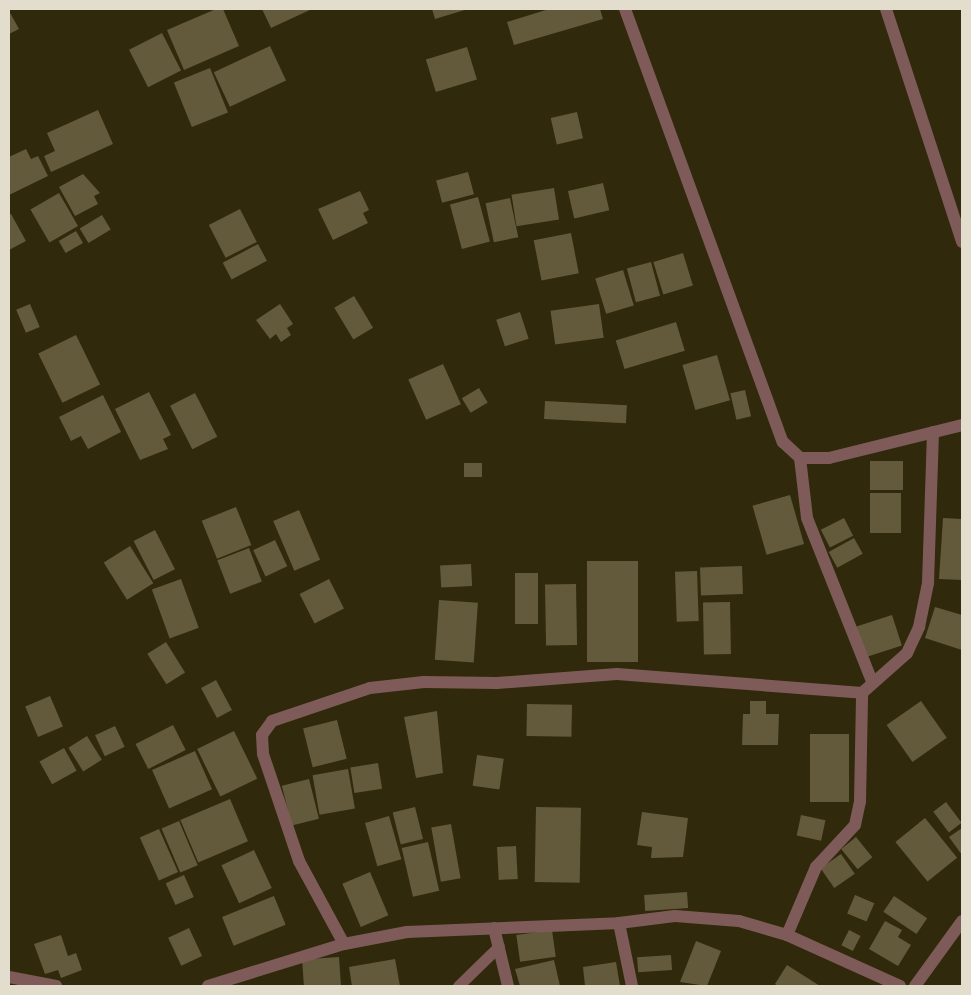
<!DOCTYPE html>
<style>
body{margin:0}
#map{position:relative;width:971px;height:995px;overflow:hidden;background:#31290b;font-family:"Nunito Sans",sans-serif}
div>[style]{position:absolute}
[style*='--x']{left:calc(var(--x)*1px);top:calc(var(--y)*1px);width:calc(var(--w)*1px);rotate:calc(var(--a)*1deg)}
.building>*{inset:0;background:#625a3b;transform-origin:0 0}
.lane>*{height:11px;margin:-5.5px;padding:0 5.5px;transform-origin:5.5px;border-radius:5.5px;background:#7e5b59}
.street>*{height:12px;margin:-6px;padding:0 6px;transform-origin:6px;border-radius:6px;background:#7e5b59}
span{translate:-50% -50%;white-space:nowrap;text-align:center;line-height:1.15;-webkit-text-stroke:5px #31290b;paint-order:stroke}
.frame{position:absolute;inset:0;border:10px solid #e2ddcc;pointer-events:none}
</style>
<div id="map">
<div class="building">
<i style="clip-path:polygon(216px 9px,223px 9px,239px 46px,184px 70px,167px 30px)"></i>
<i style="clip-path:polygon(262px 9px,312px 9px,271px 28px)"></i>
<i style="clip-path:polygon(432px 9px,468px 9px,435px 19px)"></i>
<i style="clip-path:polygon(549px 9px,600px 9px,603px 19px,514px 45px,507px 22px)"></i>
<i style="clip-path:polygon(9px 11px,19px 29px,9px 34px)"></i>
<i style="left:162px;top:33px;width:42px;height:37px;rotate:63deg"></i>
<i style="left:270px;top:46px;width:38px;height:62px;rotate:65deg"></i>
<i style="left:467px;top:47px;width:34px;height:43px;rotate:73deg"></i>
<i style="left:210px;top:68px;width:48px;height:39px;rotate:68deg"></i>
<i style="clip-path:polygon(98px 110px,113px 144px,51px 172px,44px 156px,55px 151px,47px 133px)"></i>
<i style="left:577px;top:112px;width:27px;height:27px;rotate:77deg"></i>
<i style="clip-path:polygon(26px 149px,31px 159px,38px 156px,48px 176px,9px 195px,9px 157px)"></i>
<i style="left:468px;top:172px;width:23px;height:33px;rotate:75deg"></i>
<i style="clip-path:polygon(83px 174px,100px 193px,94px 196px,98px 204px,75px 216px,59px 187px)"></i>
<i style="left:603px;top:183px;width:28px;height:36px;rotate:77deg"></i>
<i style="left:554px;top:188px;width:32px;height:43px;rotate:81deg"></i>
<i style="clip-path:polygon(360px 191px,369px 210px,363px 213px,368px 223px,333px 240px,318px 209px)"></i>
<i style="left:59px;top:193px;width:38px;height:33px;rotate:60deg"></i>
<i style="left:478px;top:197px;width:46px;height:29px;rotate:75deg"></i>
<i style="left:510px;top:198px;width:40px;height:25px;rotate:78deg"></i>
<i style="left:240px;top:209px;width:37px;height:35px;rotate:63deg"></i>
<i style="clip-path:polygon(11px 214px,26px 241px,9px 250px,9px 215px)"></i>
<i style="left:102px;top:215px;width:17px;height:26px;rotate:59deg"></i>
<i style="left:76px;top:231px;width:14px;height:20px;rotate:60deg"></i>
<i style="left:571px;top:233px;width:41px;height:38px;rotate:79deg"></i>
<i style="left:258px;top:244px;width:19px;height:40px;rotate:62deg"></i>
<i style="left:683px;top:253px;width:34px;height:31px;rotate:73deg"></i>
<i style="left:651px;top:262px;width:35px;height:25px;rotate:75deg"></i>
<i style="left:623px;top:270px;width:37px;height:29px;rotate:73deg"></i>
<i style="left:354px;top:296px;width:37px;height:23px;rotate:59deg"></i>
<i style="left:30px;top:304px;width:25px;height:15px;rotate:67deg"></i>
<i style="clip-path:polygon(280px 304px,293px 324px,287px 328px,291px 335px,281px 342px,276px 334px,270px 339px,256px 320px)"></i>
<i style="left:599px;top:304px;width:34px;height:49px;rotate:82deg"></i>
<i style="left:520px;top:312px;width:28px;height:25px;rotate:72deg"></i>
<i style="left:676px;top:322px;width:30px;height:63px;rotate:73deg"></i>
<i style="left:76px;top:335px;width:55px;height:42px;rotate:64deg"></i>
<i style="left:717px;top:355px;width:47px;height:36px;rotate:74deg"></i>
<i style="left:443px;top:364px;width:44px;height:38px;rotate:66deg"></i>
<i style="left:479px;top:388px;width:17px;height:20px;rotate:59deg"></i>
<i style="left:745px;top:390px;width:27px;height:15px;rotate:77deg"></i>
<i style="clip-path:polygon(149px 392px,171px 435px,163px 439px,168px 449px,140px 460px,115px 409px)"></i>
<i style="left:195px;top:393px;width:49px;height:28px;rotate:63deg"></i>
<i style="clip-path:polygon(103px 395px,121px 432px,88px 449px,81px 436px,71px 441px,59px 417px)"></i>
<i style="left:545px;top:401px;width:82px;height:18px;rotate:3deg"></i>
<i style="left:870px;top:461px;width:33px;height:29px"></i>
<i style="left:464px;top:463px;width:18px;height:14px"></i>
<i style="left:870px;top:493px;width:31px;height:40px"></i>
<i style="left:790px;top:495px;width:51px;height:39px;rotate:74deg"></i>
<i style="left:236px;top:507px;width:41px;height:37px;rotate:68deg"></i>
<i style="left:299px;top:510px;width:54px;height:28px;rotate:67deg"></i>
<i style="left:844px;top:518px;width:20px;height:26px;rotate:63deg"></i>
<i style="clip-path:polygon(943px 518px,962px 519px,962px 580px,939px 579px)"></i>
<i style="left:155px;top:530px;width:44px;height:24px;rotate:63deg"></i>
<i style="left:854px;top:538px;width:18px;height:29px;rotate:61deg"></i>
<i style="left:275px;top:540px;width:29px;height:24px;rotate:65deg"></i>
<i style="left:130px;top:546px;width:44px;height:31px;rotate:58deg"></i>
<i style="left:249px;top:548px;width:36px;height:34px;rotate:69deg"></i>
<i style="left:638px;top:561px;width:101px;height:51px;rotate:90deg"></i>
<i style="left:471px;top:564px;width:22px;height:31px;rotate:87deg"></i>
<i style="left:742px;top:566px;width:28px;height:42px;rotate:88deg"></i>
<i style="left:697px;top:571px;width:50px;height:22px;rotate:88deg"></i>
<i style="left:515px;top:573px;width:23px;height:51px"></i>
<i style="left:181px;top:579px;width:52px;height:31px;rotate:70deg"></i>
<i style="left:329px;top:579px;width:33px;height:33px;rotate:63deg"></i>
<i style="left:576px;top:584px;width:61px;height:31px;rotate:89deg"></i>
<i style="left:439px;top:600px;width:39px;height:60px;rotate:4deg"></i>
<i style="left:730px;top:602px;width:52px;height:27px;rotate:89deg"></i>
<i style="clip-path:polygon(935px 607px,962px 615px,962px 650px,925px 638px)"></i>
<i style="left:892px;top:615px;width:32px;height:39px;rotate:72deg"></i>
<i style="left:166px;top:642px;width:36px;height:22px;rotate:58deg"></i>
<i style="left:216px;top:680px;width:34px;height:17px;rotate:62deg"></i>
<i style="left:50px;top:696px;width:33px;height:27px;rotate:67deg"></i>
<i style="clip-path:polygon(750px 701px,766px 701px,766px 714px,779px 714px,778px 745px,742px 745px,743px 714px,750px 714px)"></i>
<i style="left:921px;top:701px;width:45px;height:42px;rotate:55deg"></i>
<i style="left:527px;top:704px;width:45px;height:32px;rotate:1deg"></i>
<i style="clip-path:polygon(437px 711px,443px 773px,416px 778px,404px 717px)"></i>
<i style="left:337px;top:720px;width:40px;height:35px;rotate:76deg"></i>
<i style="left:173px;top:725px;width:28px;height:42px;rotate:63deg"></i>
<i style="left:115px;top:726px;width:23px;height:22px;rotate:65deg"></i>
<i style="left:234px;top:731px;width:53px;height:41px;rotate:64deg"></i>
<i style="left:810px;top:734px;width:39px;height:68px"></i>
<i style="left:87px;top:736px;width:28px;height:22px;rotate:58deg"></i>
<i style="left:64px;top:748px;width:26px;height:28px;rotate:61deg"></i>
<i style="left:195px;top:751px;width:42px;height:47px;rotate:66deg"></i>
<i style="left:477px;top:755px;width:27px;height:31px;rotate:8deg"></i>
<i style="left:378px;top:763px;width:26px;height:28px;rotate:81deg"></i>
<i style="left:348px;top:769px;width:40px;height:36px;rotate:80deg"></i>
<i style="left:309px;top:779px;width:41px;height:28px;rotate:76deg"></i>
<i style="left:230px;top:799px;width:46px;height:54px;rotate:67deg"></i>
<i style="left:946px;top:802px;width:26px;height:16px;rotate:53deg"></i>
<i style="left:415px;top:807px;width:33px;height:23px;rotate:76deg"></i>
<i style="left:536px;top:807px;width:45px;height:75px;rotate:1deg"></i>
<i style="clip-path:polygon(642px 812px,688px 818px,683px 857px,651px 858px,652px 847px,637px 845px)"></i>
<i style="left:801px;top:815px;width:25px;height:21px;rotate:12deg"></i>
<i style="left:389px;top:816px;width:45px;height:25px;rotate:74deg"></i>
<i style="left:925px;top:818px;width:51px;height:38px;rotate:51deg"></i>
<i style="left:179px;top:821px;width:48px;height:19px;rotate:67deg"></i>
<i style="left:451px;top:824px;width:55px;height:20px;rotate:80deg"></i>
<i style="clip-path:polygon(962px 828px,962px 855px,949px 837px)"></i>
<i style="left:159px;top:829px;width:47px;height:21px;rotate:66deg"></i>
<i style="left:856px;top:837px;width:26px;height:19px;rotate:51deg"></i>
<i style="left:428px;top:842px;width:50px;height:27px;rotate:77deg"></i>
<i style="left:516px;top:846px;width:33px;height:19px;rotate:87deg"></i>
<i style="left:254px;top:850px;width:42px;height:36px;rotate:65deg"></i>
<i style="left:841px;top:854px;width:24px;height:25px;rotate:55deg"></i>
<i style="left:370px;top:872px;width:47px;height:30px;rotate:67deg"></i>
<i style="left:184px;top:875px;width:24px;height:20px;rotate:66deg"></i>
<i style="left:687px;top:892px;width:16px;height:43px;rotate:86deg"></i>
<i style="left:855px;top:895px;width:21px;height:20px;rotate:23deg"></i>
<i style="left:274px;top:896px;width:31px;height:56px;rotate:68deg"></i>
<i style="left:894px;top:896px;width:40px;height:19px;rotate:34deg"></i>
<i style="clip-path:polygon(885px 921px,902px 930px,898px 937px,911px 945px,898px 966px,869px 949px)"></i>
<i style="left:189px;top:928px;width:31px;height:23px;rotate:65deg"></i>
<i style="left:552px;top:930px;width:27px;height:36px;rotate:82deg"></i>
<i style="left:849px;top:930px;width:13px;height:17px;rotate:27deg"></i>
<i style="clip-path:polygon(61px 935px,68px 956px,76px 953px,82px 970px,61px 978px,58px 970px,45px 974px,34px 944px)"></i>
<i style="clip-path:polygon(696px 941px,721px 951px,707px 986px,680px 982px)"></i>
<i style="left:671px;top:955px;width:15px;height:34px;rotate:86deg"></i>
<i style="left:339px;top:957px;width:29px;height:37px;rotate:86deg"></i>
<i style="clip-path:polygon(395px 959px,400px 986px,352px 986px,349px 967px)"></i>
<i style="clip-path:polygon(554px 960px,560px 986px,520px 986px,515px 969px)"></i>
<i style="clip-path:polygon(616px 962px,620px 986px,585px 986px,583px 967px)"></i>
<i style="clip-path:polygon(787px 965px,820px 986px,778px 986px,775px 984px)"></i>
</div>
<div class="lane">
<i style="--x:458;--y:986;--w:57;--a:-44.3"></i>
</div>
<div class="street">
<i style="--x:625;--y:9;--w:461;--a:70"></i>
<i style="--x:783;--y:442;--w:23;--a:43"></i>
<i style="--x:800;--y:458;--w:29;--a:0"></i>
<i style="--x:829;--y:458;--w:137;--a:-13.9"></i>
<i style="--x:886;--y:9;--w:245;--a:71.9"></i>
<i style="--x:800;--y:458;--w:60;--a:83.3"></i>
<i style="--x:807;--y:518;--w:175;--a:68.3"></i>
<i style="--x:619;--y:923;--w:64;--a:78.3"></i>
<i style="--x:494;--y:928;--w:60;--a:76.4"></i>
<i style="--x:787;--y:935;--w:74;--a:-66.9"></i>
<i style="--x:816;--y:867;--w:57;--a:-47.1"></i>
<i style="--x:855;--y:825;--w:24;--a:-78"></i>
<i style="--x:860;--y:802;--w:109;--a:-88.9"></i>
<i style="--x:862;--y:693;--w:60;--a:-41.6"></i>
<i style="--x:907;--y:653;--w:29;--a:-65"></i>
<i style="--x:919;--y:627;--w:45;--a:-78.4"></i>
<i style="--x:928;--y:583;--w:151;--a:-88.1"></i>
<i style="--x:344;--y:944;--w:94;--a:-118.5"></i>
<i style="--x:299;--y:861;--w:113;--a:-108.6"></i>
<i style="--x:263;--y:754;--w:19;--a:-93"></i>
<i style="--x:262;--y:735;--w:17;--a:-54"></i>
<i style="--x:272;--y:721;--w:103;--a:-18.6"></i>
<i style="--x:370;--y:688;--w:54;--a:-6.3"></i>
<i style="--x:424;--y:682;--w:73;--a:0.8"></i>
<i style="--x:497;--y:683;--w:120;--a:-4.3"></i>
<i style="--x:617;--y:674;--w:246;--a:4.4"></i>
<i style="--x:9;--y:977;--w:48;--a:10.8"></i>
<i style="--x:208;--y:986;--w:142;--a:-17.2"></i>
<i style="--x:344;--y:944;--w:64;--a:-10.8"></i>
<i style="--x:407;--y:932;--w:212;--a:-2.4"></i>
<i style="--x:619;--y:923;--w:56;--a:-7.1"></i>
<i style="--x:675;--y:916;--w:64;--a:4.5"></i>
<i style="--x:739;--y:921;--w:50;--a:16.3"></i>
<i style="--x:787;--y:935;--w:124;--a:24.3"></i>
<i style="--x:915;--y:986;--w:80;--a:-54.1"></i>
</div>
<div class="frame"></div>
</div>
